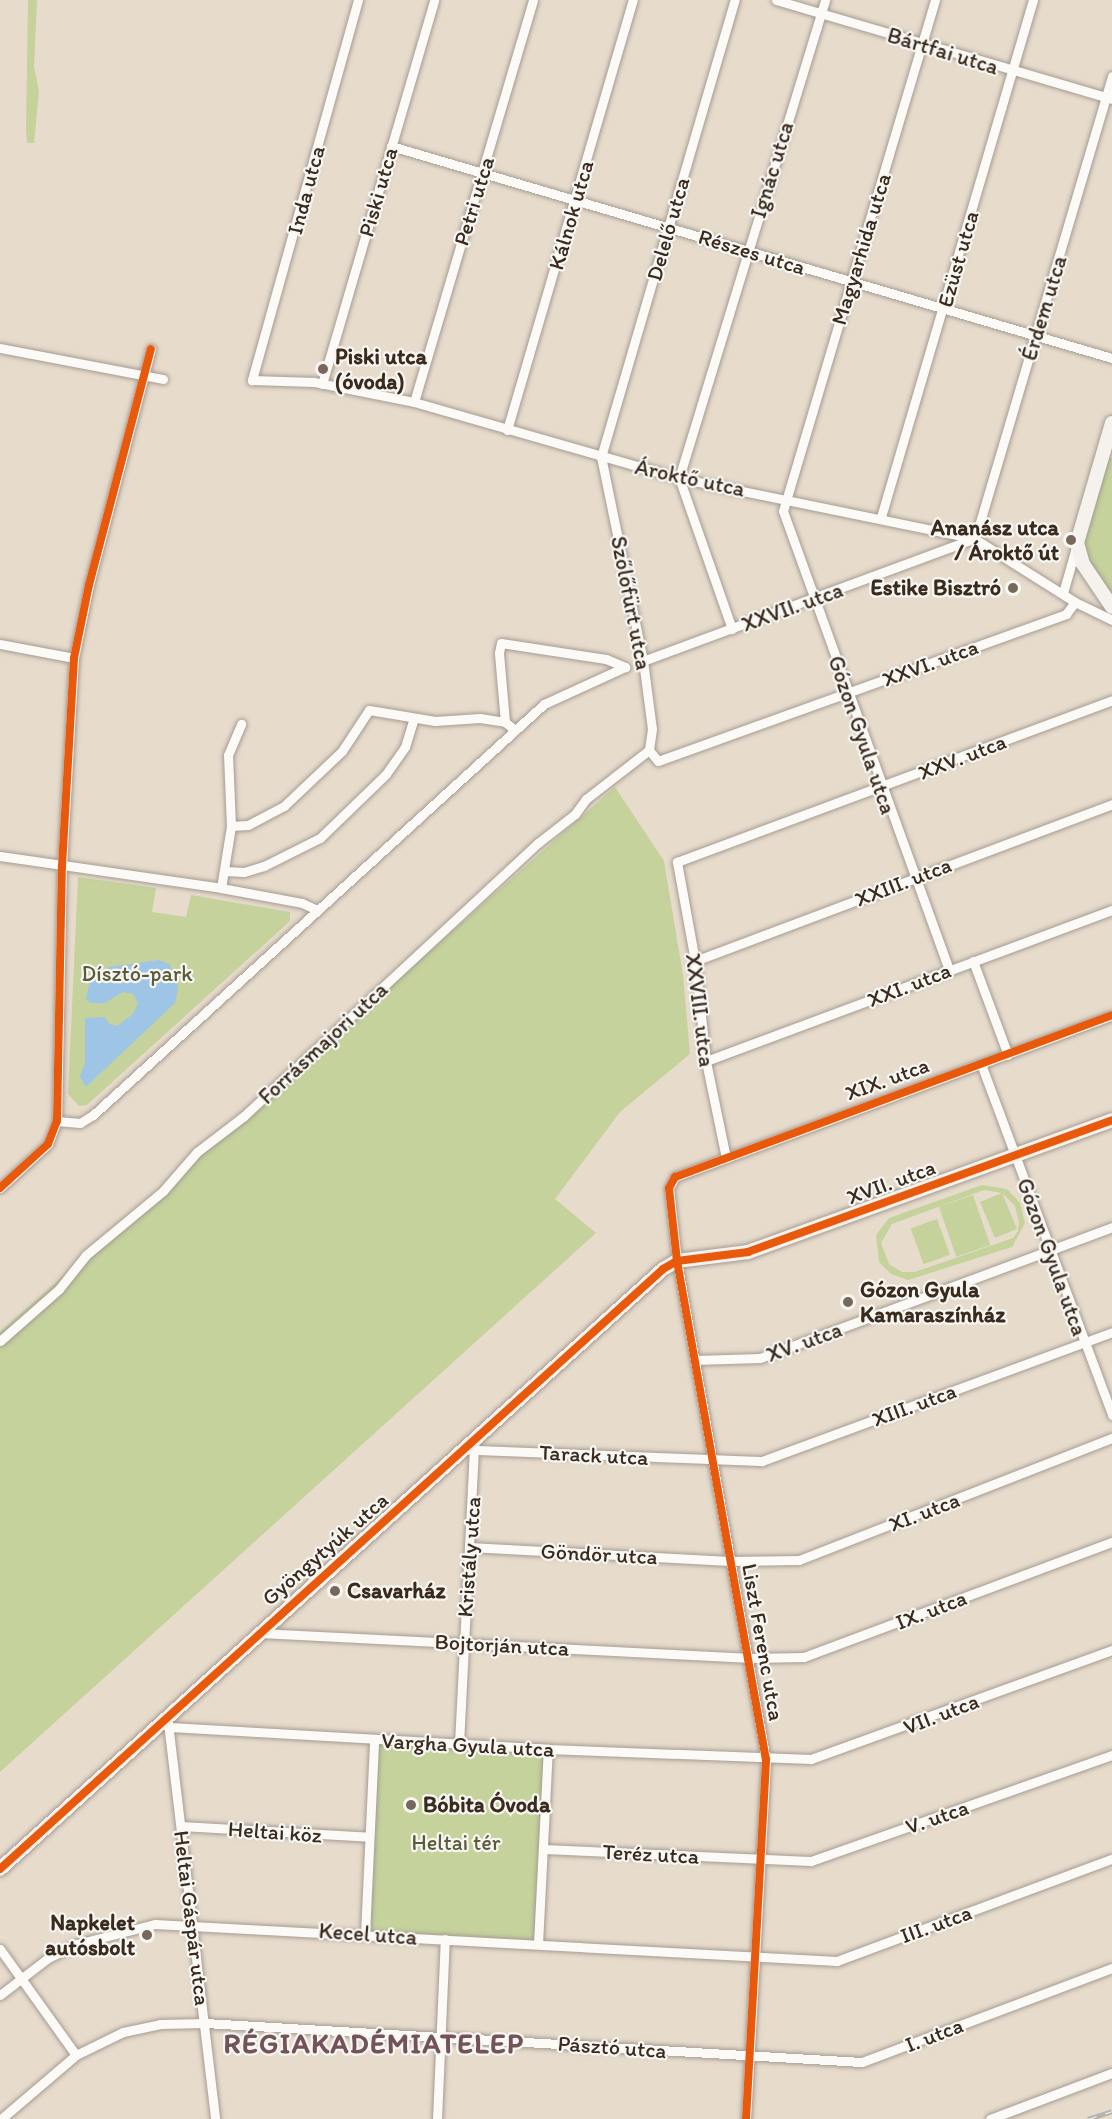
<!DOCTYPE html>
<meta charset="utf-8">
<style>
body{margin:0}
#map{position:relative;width:1112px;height:2119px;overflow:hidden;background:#e7dbcc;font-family:Itim,sans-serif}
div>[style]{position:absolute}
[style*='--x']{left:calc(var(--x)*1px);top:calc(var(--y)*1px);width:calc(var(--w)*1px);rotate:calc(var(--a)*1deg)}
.green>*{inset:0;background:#c5d29c;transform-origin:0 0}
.water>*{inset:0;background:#9ec5e6}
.roads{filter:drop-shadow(0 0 2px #a59c92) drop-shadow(0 0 2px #a59c92)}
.street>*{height:9px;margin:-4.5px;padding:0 4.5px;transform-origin:4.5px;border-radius:4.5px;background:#fbfaf7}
.secondary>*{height:14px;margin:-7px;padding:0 7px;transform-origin:7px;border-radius:7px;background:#f5f1ec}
.rail>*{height:5px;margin-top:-2.5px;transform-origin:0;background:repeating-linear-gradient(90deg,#f6f6f2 0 9px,#b6b2ae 0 18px);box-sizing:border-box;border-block:2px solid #b6b2ae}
.cycleway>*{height:8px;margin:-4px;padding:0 4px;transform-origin:4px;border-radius:4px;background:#e8590c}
.dots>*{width:16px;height:16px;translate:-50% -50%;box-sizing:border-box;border:3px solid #f6f6f2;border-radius:50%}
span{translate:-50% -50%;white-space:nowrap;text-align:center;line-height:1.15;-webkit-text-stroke:4.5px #f6f6f2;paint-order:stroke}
.street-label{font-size:22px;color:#3b2a1e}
.poi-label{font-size:22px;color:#3b2a1e;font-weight:700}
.left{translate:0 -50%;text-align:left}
.right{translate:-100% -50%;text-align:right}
.park-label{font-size:22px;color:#5c5a38}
.district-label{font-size:28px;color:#735359;font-weight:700;letter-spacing:1.5px}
</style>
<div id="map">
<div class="green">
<i style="clip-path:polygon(28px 0,37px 0,34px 66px,39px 91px,34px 143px,27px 143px,26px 130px)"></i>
<i style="clip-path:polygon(1102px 455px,1112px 458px,1112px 607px,1080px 555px)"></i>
<i style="clip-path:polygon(615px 787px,664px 861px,683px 975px,690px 1054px,620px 1112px,555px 1199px,596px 1233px,0 1772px,0 1332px)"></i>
<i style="clip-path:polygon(78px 877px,156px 888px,152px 912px,186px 917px,191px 895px,290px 912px,290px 921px,87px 1105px,79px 1106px,68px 1094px)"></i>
<i style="clip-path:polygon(evenodd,982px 1185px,1007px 1189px,1020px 1203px,1025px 1223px,1012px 1247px,908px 1280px,891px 1274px,879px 1262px,876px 1235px,889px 1218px,982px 1185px,984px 1190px,1002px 1193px,980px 1202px,995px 1238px,1017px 1229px,1002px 1193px,1015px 1206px,1019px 1222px,1018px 1231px,1013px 1238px,915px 1272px,902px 1272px,889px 1264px,881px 1243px,892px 1224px,984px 1190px)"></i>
<i style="left:973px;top:1195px;width:53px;height:36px;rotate:71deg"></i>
<i style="left:937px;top:1219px;width:38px;height:28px;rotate:70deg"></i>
<i style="left:374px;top:1740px;width:174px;height:194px;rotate:3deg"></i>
</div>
<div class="water">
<i style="clip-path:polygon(159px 960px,169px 964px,175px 973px,178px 989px,175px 1003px,86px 1087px,80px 1077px,85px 1063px,85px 1018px,105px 1017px,109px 1024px,117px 1026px,133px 1014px,138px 1003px,133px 994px,123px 992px,105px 1003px,90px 1003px,86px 999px,89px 984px,109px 967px)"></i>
</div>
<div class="roads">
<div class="street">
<i style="--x:358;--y:0;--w:395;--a:105.6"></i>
<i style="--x:252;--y:380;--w:62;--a:1.8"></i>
<i style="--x:314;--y:382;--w:102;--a:11.3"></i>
<i style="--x:414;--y:402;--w:276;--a:16"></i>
<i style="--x:679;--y:478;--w:302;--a:11.6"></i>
<i style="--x:975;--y:539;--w:118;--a:32.2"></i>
<i style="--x:1075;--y:602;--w:41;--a:25.9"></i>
<i style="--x:776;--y:0;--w:350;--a:16.4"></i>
<i style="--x:935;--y:0;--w:533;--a:106.57"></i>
<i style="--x:783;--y:511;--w:488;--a:70.1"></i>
<i style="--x:391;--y:146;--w:752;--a:16.39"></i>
<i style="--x:0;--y:348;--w:166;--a:10.8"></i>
<i style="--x:322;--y:384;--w:400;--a:-73.7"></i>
<i style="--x:414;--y:402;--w:419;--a:-73.5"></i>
<i style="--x:507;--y:430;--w:448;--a:-73.7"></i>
<i style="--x:881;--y:517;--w:539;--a:-73.62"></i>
<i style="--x:975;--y:539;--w:483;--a:-73.5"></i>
<i style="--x:1063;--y:593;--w:51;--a:-74.1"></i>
<i style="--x:732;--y:629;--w:160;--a:-109.3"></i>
<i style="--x:679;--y:478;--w:500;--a:-73"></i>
<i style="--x:0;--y:644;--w:75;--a:10.7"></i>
<i style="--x:643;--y:661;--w:352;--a:-20.3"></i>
<i style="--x:505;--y:722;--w:69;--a:-95"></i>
<i style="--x:499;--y:653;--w:10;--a:-79"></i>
<i style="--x:501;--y:643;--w:106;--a:8.7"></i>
<i style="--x:606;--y:659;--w:21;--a:23"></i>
<i style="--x:649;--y:750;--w:21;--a:-82"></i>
<i style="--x:652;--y:729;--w:69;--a:-97.5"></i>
<i style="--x:643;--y:661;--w:208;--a:-101.6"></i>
<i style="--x:601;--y:457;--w:476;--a:-73.7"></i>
<i style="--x:649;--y:750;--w:14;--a:51"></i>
<i style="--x:658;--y:761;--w:434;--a:-19.8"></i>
<i style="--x:1066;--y:614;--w:15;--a:-53"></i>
<i style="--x:231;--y:826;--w:17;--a:-3"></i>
<i style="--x:248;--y:825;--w:41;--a:-27.8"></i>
<i style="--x:284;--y:806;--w:80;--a:-43.5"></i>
<i style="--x:342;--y:751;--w:49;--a:-56.6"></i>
<i style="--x:369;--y:710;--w:67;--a:9.5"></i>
<i style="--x:435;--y:721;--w:45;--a:-3.8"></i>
<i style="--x:480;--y:718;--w:25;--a:9"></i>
<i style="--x:505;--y:722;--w:13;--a:39"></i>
<i style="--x:0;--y:856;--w:223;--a:8.2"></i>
<i style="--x:221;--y:888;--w:82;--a:10.5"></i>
<i style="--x:302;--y:903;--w:17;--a:25"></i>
<i style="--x:225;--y:871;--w:19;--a:3"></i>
<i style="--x:244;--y:872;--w:21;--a:-17"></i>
<i style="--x:264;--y:866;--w:63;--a:-26.6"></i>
<i style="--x:320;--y:838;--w:92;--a:-44.1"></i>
<i style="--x:386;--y:774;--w:33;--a:-55"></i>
<i style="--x:405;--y:747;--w:30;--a:-73"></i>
<i style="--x:221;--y:888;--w:63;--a:-80.8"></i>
<i style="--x:231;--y:826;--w:71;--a:-92.4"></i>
<i style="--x:228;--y:755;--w:34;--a:-67"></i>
<i style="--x:695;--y:961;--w:446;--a:-20.6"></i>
<i style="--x:973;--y:961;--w:100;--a:69.6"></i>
<i style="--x:706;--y:1061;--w:433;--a:-20.4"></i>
<i style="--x:981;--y:1064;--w:375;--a:69.5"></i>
<i style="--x:57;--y:1121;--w:23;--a:5"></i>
<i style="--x:80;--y:1123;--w:15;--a:-32"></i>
<i style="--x:93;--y:1115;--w:610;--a:-42.34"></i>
<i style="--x:544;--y:704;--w:89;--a:-24.6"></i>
<i style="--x:726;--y:1158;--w:99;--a:-101.7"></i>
<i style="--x:706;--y:1061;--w:101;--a:-96.3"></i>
<i style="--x:695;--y:961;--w:101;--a:-100.3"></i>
<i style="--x:677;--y:862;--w:464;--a:-20.4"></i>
<i style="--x:0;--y:1188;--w:65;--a:-42.5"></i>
<i style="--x:48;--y:1144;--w:25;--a:-69"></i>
<i style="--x:57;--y:1121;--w:255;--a:-88.9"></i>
<i style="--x:62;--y:866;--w:208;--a:-86.7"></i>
<i style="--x:74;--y:658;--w:75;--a:-78.4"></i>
<i style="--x:89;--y:585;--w:244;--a:-75.3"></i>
<i style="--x:0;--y:1341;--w:79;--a:-41.4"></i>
<i style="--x:59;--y:1289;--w:43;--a:-51.5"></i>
<i style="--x:86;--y:1255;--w:100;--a:-39.7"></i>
<i style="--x:163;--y:1191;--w:52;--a:-48.9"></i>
<i style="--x:197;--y:1152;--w:59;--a:-37.5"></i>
<i style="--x:244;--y:1116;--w:401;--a:-42.9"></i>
<i style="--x:538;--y:843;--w:47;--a:-38.1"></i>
<i style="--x:575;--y:814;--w:19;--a:-54"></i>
<i style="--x:586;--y:799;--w:80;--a:-37.9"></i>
<i style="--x:695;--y:1360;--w:65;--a:-1.8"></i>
<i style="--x:760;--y:1358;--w:376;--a:-20.4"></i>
<i style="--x:475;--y:1450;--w:287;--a:2.2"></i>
<i style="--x:762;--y:1461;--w:373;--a:-20.2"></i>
<i style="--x:469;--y:1547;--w:261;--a:3.1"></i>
<i style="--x:730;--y:1561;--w:69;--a:-0.8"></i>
<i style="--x:799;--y:1560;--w:336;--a:-21.3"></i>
<i style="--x:260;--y:1633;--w:487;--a:2.9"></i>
<i style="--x:746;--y:1658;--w:58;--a:-1"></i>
<i style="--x:804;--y:1657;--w:329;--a:-20.5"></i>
<i style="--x:168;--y:1723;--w:399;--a:83.2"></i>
<i style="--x:170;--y:1727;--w:379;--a:3.3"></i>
<i style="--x:548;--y:1749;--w:263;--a:2.2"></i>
<i style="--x:811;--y:1759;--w:320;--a:-19.9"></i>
<i style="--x:459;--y:1744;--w:299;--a:-87.1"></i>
<i style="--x:181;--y:1826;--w:188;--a:3.3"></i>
<i style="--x:543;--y:1849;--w:268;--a:2.6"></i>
<i style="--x:811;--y:1861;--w:319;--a:-19.4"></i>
<i style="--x:365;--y:1934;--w:194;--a:-87.3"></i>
<i style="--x:538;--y:1944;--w:195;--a:-87.1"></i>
<i style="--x:0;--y:1949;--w:130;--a:54.4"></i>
<i style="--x:0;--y:1995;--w:61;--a:-37.6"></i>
<i style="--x:48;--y:1958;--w:32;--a:-26"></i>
<i style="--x:77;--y:1944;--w:81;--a:-14.4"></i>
<i style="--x:155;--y:1924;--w:683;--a:3.11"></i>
<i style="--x:837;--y:1961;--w:293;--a:-20.4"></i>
<i style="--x:1;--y:2119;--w:99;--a:-40.5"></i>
<i style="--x:76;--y:2055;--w:52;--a:-26.1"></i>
<i style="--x:123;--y:2032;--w:38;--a:-12"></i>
<i style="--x:160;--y:2024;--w:45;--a:-1.3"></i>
<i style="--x:205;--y:2023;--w:658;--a:3.4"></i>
<i style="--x:862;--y:2062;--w:267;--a:-20.6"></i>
<i style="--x:437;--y:2119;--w:180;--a:-87.5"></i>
<i style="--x:746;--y:2119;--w:360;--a:-86.8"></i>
<i style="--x:766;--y:1760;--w:507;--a:-100.11"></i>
<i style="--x:677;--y:1261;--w:73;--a:-96.3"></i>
<i style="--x:669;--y:1188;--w:13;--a:-61"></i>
<i style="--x:675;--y:1177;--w:466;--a:-20.3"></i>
<i style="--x:990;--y:2119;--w:130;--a:-20.7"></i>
</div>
<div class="secondary">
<i style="--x:1112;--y:423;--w:125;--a:106.3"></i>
<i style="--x:1077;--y:543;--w:22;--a:74"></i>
<i style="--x:1083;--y:564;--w:52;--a:56"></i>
<i style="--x:0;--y:1869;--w:894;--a:-42.14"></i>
<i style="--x:663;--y:1269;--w:16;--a:-30"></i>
<i style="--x:677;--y:1261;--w:72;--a:-7.2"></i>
<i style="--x:748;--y:1252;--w:387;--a:-19.9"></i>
</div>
</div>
<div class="rail">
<i style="--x:1088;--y:2119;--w:25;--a:-18"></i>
</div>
<div class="cycleway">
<i style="--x:0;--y:1188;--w:65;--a:-42.5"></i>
<i style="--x:48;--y:1144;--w:25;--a:-69"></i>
<i style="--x:57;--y:1121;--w:255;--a:-88.9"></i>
<i style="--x:62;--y:866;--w:208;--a:-86.7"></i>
<i style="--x:74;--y:658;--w:75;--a:-78.4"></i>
<i style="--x:89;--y:585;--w:244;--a:-75.3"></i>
<i style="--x:0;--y:1869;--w:894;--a:-42.14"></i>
<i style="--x:663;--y:1269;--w:16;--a:-30"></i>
<i style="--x:677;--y:1261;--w:72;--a:-7.2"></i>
<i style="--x:748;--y:1252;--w:387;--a:-19.9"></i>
<i style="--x:746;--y:2119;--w:360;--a:-86.8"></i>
<i style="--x:766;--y:1760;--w:507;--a:-100.11"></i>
<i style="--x:677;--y:1261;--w:73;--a:-96.3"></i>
<i style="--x:669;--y:1188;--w:13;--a:-61"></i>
<i style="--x:675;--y:1177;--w:466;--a:-20.3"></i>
</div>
<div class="dots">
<i style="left:323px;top:369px;background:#77685b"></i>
<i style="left:1071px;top:540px;background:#77685b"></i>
<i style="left:1013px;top:588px;background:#77685b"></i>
<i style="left:848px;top:1302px;background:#77685b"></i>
<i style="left:335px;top:1591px;background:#77685b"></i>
<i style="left:411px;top:1805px;background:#77685b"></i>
<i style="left:147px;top:1935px;background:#77685b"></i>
</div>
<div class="street-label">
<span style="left:943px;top:51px;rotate:17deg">Bártfai utca</span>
<span style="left:772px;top:170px;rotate:-73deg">Ignác utca</span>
<span style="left:306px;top:190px;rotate:-75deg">Inda utca</span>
<span style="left:378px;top:192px;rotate:-74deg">Piski utca</span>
<span style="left:474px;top:201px;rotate:-73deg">Petri utca</span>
<span style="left:571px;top:215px;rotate:-74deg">Kálnok utca</span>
<span style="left:668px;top:229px;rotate:-74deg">Delelő utca</span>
<span style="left:861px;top:249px;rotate:-73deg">Magyarhida utca</span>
<span style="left:752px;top:252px;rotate:17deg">Részes utca</span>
<span style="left:958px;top:259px;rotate:-74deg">Ezüst utca</span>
<span style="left:1044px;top:308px;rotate:-73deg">Érdem utca</span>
<span style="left:690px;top:478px;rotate:12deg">Ároktő utca</span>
<span style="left:631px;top:603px;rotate:79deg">Szőlőfürt utca</span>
<span style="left:792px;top:607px;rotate:-20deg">XXVII. utca</span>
<span style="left:930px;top:663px;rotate:-20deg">XXVI. utca</span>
<span style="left:862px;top:735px;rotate:71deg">Gózon Gyula utca</span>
<span style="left:962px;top:757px;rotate:-21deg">XXV. utca</span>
<span style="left:903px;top:882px;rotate:-21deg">XXIII. utca</span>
<span style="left:909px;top:985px;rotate:-21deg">XXI. utca</span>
<span style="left:700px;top:1010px;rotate:83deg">XXVIII. utca</span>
<span style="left:323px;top:1043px;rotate:-43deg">Forrásmajori utca</span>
<span style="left:887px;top:1079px;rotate:-20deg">XIX. utca</span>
<span style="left:891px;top:1182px;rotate:-20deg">XVII. utca</span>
<span style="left:1052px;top:1257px;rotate:70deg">Gózon Gyula utca</span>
<span style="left:804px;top:1342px;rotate:-20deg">XV. utca</span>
<span style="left:914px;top:1405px;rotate:-20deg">XIII. utca</span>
<span style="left:594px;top:1455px;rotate:3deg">Tarack utca</span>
<span style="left:924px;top:1512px;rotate:-21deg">XI. utca</span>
<span style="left:325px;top:1549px;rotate:-41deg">Gyöngytyúk utca</span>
<span style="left:599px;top:1554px;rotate:3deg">Göndör utca</span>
<span style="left:469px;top:1557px;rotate:-86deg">Kristály utca</span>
<span style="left:931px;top:1610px;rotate:-21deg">IX. utca</span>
<span style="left:763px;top:1642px;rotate:80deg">Liszt Ferenc utca</span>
<span style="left:502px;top:1645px;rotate:3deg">Bojtorján utca</span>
<span style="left:941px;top:1714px;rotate:-21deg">VII. utca</span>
<span style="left:468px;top:1745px;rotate:3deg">Vargha Gyula utca</span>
<span style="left:937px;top:1817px;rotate:-19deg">V. utca</span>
<span style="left:275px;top:1832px;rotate:4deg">Heltai köz</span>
<span style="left:651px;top:1854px;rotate:3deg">Teréz utca</span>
<span style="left:192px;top:1918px;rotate:83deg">Heltai Gáspár utca</span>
<span style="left:936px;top:1924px;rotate:-20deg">III. utca</span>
<span style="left:368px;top:1934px;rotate:4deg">Kecel utca</span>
<span style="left:934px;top:2035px;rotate:-21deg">I. utca</span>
<span style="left:612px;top:2047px;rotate:4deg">Pásztó utca</span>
</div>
<div class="poi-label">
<span class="left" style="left:335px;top:369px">Piski utca<br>(óvoda)</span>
<span class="right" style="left:1059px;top:540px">Ananász utca<br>/ Ároktő út</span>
<span class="right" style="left:1001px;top:588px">Estike Bisztró</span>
<span class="left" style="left:860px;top:1302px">Gózon Gyula<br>Kamaraszínház</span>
<span class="left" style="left:347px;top:1591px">Csavarház</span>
<span class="left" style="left:423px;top:1805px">Bóbita Óvoda</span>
<span class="right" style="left:135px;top:1935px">Napkelet<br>autósbolt</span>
</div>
<div class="park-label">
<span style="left:137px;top:974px">Dísztó-park</span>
<span style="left:456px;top:1843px">Heltai tér</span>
</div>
<div class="district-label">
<span style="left:374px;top:2043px">RÉGIAKADÉMIATELEP</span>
</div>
</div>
